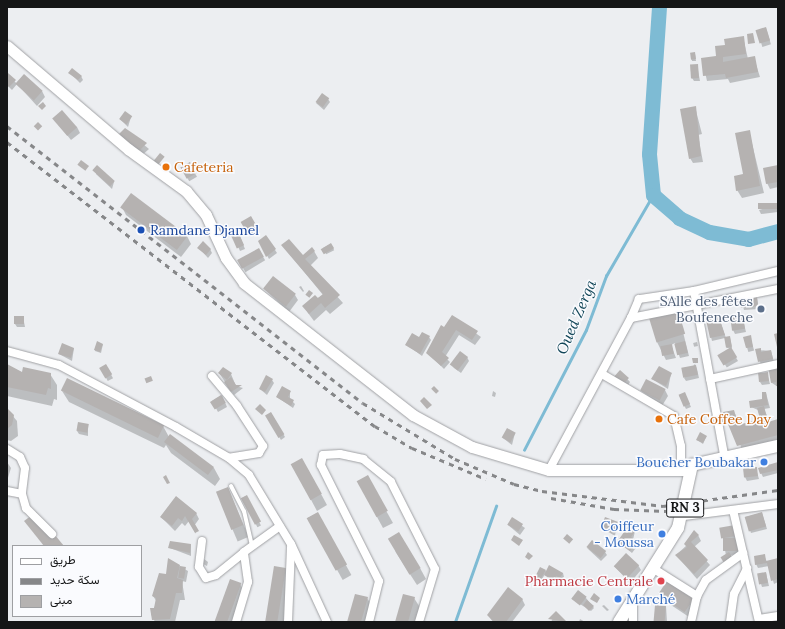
<!DOCTYPE html>
<meta charset="utf-8">
<style>
body{margin:0}
#map{position:relative;width:785px;height:629px;overflow:hidden;background:#eceef1;font-family:Lora,Vazirmatn,serif}
div>[style]{position:absolute}
[style*='--x']{left:calc(var(--x)*1px);top:calc(var(--y)*1px);width:calc(var(--w)*1px);rotate:calc(var(--a)*1deg)}
.shadow>*{inset:0;background:#0003;transform-origin:0 0}
.stream>*{height:2.5px;margin:-1.25px;padding:0 1.25px;transform-origin:1.25px;border-radius:1.25px;background:#7ebbd4}
.river>*{height:15px;margin:-7.5px;padding:0 7.5px;transform-origin:7.5px;border-radius:7.5px;background:#7ebbd4}
.building>*{inset:0;background:#b5b2b1;transform-origin:0 0}
.roads{filter:drop-shadow(0 0 1px #a0a1a4) drop-shadow(0 0 1px #a0a1a4)}
.service>*{height:4px;margin:-2px;padding:0 2px;transform-origin:2px;border-radius:2px;background:#fff}
.minor>*{height:8px;margin:-4px;padding:0 4px;transform-origin:4px;border-radius:4px;background:#fff}
.secondary>*{height:11px;margin:-5.5px;padding:0 5.5px;transform-origin:5.5px;border-radius:5.5px;background:#fff}
.primary>*{height:12px;margin:-6px;padding:0 6px;transform-origin:6px;border-radius:6px;background:#fff}
.rail>*{height:2.5px;margin-top:-1.25px;transform-origin:0;background:repeating-linear-gradient(90deg,#868789 0 5px,transparent 0 10px)}
.dots>*{width:11px;height:11px;translate:-50% -50%;box-sizing:border-box;border:2px solid #fafbfe;border-radius:50%}
span{translate:-50% -50%;white-space:nowrap;text-align:center;line-height:1.15;-webkit-text-stroke:3px #fafbfe;paint-order:stroke}
.shield-label span{padding:1px 3px;background:#fafbfe;border:1px solid;border-radius:3px;-webkit-text-stroke-width:0}
.shield-label{font-size:13px;color:#151617;font-weight:700}
.food-label{font-size:14px;color:#c56008}
.left{translate:0 -50%;text-align:left}
.transit-label{font-size:14px;color:#164399}
.service-label{font-size:14px;color:#4e5e75}
.right{translate:-100% -50%;text-align:right}
.shop-label{font-size:14px;color:#366cbe}
.health-label{font-size:14px;color:#be3a42}
.water-label{font-size:15px;color:#124658;font-style:italic}
.frame{position:absolute;inset:0;border:8px solid #151617;pointer-events:none}
.legend{position:absolute;left:12px;top:545px;width:130px;height:72px;box-sizing:border-box;background:#fafbfe;border:1px solid #9e9fa2;margin:0;padding:5px 7px;list-style:none;font-size:12px;color:#151617}
.legend li{display:flex;align-items:center;gap:8px;height:20px}
.legend b{width:20px;border:1px solid #9e9fa2}
</style>
<div id="map">
<div class="shadow">
<i style="left:766px;top:28px;width:17px;height:9px;rotate:73deg"></i>
<i style="clip-path:polygon(743px 37px,748px 59px,754px 58px,760px 77px,730px 83px,728px 79px,707px 81px,702px 59px,717px 57px,726px 46px)"></i>
<i style="clip-path:polygon(691px 54px,695px 54px,696px 61px,692px 61px)"></i>
<i style="clip-path:polygon(697px 65px,700px 81px,694px 81px,692px 78px)"></i>
<i style="clip-path:polygon(70px 73px,81px 76px,83px 80px,80px 83px)"></i>
<i style="clip-path:polygon(8px 74px,17px 84px,42px 91px,45px 97px,37px 106px,17px 84px,12px 90px,7px 85px)"></i>
<i style="clip-path:polygon(328px 99px,330px 102px,324px 110px,316px 103px)"></i>
<i style="clip-path:polygon(695px 107px,702px 134px,698px 135px,703px 162px,693px 163px,690px 158px)"></i>
<i style="clip-path:polygon(131px 117px,128px 127px,120px 119px)"></i>
<i style="clip-path:polygon(54px 119px,77px 127px,80px 133px,71px 140px)"></i>
<i style="clip-path:polygon(125px 129px,149px 149px,140px 157px)"></i>
<i style="clip-path:polygon(749px 131px,764px 193px,742px 198px,737px 190px,744px 175px)"></i>
<i style="left:189px;top:163px;width:16px;height:9px;rotate:60deg"></i>
<i style="clip-path:polygon(97px 166px,114px 182px,112px 189px,96px 174px)"></i>
<i style="clip-path:polygon(778px 166px,778px 187px,770px 189px,767px 183px)"></i>
<i style="clip-path:polygon(778px 204px,778px 212px,761px 214px,759px 210px)"></i>
<i style="clip-path:polygon(122px 207px,187px 236px,191px 244px,181px 257px,126px 215px)"></i>
<i style="left:251px;top:217px;width:16px;height:9px;rotate:60deg"></i>
<i style="clip-path:polygon(231px 231px,238px 232px,245px 249px,240px 251px)"></i>
<i style="clip-path:polygon(266px 236px,277px 253px,269px 259px,259px 241px)"></i>
<i style="left:331px;top:244px;width:7px;height:9px;rotate:63deg"></i>
<i style="clip-path:polygon(283px 246px,302px 257px,314px 251px,318px 258px,310px 266px,343px 303px,330px 314px,326px 310px,314px 321px,308px 313px,304px 306px,323px 295px)"></i>
<i style="clip-path:polygon(199px 248px,210px 249px,212px 253px,208px 258px)"></i>
<i style="left:259px;top:250px;width:12px;height:23px;rotate:59deg"></i>
<i style="clip-path:polygon(301px 286px,304px 291px,303px 292px,299px 287px)"></i>
<i style="clip-path:polygon(264px 289px,295px 295px,298px 300px,289px 312px)"></i>
<i style="clip-path:polygon(757px 298px,759px 309px,744px 310px,741px 299px)"></i>
<i style="clip-path:polygon(677px 308px,689px 356px,680px 358px,675px 343px,671px 345px,676px 358px,666px 360px,657px 342px)"></i>
<i style="clip-path:polygon(452px 316px,481px 337px,475px 345px,459px 335px,445px 357px,450px 362px,444px 369px,428px 353px)"></i>
<i style="clip-path:polygon(742px 316px,746px 332px,735px 334px,733px 330px)"></i>
<i style="clip-path:polygon(23px 317px,25px 327px,17px 327px,15px 324px)"></i>
<i style="clip-path:polygon(719px 318px,726px 338px,730px 338px,732px 348px,727px 348px,725px 338px,712px 341px,711px 337px)"></i>
<i style="left:750px;top:336px;width:15px;height:6px;rotate:74deg"></i>
<i style="clip-path:polygon(429px 337px,431px 340px,422px 356px,407px 345px)"></i>
<i style="left:697px;top:342px;width:4px;height:4px;rotate:76deg"></i>
<i style="clip-path:polygon(103px 344px,101px 353px,95px 351px,95px 350px)"></i>
<i style="clip-path:polygon(74px 348px,72px 361px,59px 354px)"></i>
<i style="left:731px;top:349px;width:14px;height:13px;rotate:60deg"></i>
<i style="clip-path:polygon(757px 350px,771px 351px,774px 362px,761px 365px)"></i>
<i style="clip-path:polygon(467px 357px,469px 361px,461px 373px,454px 368px,452px 365px)"></i>
<i style="clip-path:polygon(698px 360px,695px 364px,697px 369px,699px 378px,686px 381px,684px 378px)"></i>
<i style="clip-path:polygon(7px 365px,23px 373px,50px 374px,57px 385px,57px 400px,54px 399px,52px 406px,7px 396px)"></i>
<i style="left:106px;top:365px;width:15px;height:6px;rotate:62deg"></i>
<i style="clip-path:polygon(778px 366px,778px 387px,772px 383px)"></i>
<i style="clip-path:polygon(620px 371px,630px 382px,626px 388px)"></i>
<i style="clip-path:polygon(219px 373px,231px 374px,236px 386px,243px 388px,234px 395px)"></i>
<i style="clip-path:polygon(767px 373px,770px 384px,762px 385px,760px 382px)"></i>
<i style="clip-path:polygon(671px 374px,668px 389px,652px 379px)"></i>
<i style="clip-path:polygon(272px 380px,274px 383px,267px 395px,260px 389px)"></i>
<i style="clip-path:polygon(665px 390px,668px 396px,662px 406px,641px 391px)"></i>
<i style="clip-path:polygon(62px 391px,163px 426px,169px 437px,214px 468px,220px 479px,215px 486px,171px 453px,166px 445px,164px 448px,69px 402px)"></i>
<i style="clip-path:polygon(493px 391px,496px 393px,495px 397px,492px 396px)"></i>
<i style="clip-path:polygon(290px 392px,290px 399px,295px 404px,293px 408px,277px 397px)"></i>
<i style="clip-path:polygon(766px 393px,770px 408px,764px 409px,770px 422px,778px 420px,778px 443px,742px 453px,734px 411px,740px 425px,761px 420px,758px 410px,751px 407px,765px 399px)"></i>
<i style="clip-path:polygon(222px 395px,227px 407px,218px 412px,212px 401px)"></i>
<i style="clip-path:polygon(679px 395px,686px 396px,691px 407px,686px 409px)"></i>
<i style="clip-path:polygon(7px 409px,17px 421px,18px 436px,11px 441px,7px 440px)"></i>
<i style="clip-path:polygon(271px 413px,285px 437px,281px 440px,266px 416px)"></i>
<i style="clip-path:polygon(88px 425px,88px 436px,79px 434px,77px 431px)"></i>
<i style="clip-path:polygon(515px 433px,512px 445px,503px 438px)"></i>
<i style="clip-path:polygon(706px 437px,703px 444px,697px 440px)"></i>
<i style="clip-path:polygon(7px 462px,11px 468px,7px 481px)"></i>
<i style="clip-path:polygon(778px 463px,778px 473px,763px 477px,761px 473px)"></i>
<i style="clip-path:polygon(292px 464px,308px 470px,327px 505px,317px 511px)"></i>
<i style="clip-path:polygon(756px 469px,759px 479px,747px 481px,745px 477px)"></i>
<i style="clip-path:polygon(367px 477px,393px 523px,383px 528px,377px 517px)"></i>
<i style="left:228px;top:488px;width:53px;height:12px;rotate:67deg"></i>
<i style="left:246px;top:496px;width:33px;height:4px;rotate:63deg"></i>
<i style="clip-path:polygon(196px 513px,199px 519px,194px 526px,196px 534px,189px 521px,185px 526px,182px 523px,175px 531px,161px 517px)"></i>
<i style="left:317px;top:513px;width:71px;height:10px;rotate:61deg"></i>
<i style="clip-path:polygon(762px 513px,767px 529px,751px 533px,745px 517px)"></i>
<i style="clip-path:polygon(512px 519px,525px 528px,520px 535px,508px 525px)"></i>
<i style="clip-path:polygon(617px 523px,615px 536px,602px 528px)"></i>
<i style="left:735px;top:526px;width:28px;height:14px;rotate:80deg"></i>
<i style="clip-path:polygon(635px 531px,633px 540px,638px 545px,632px 553px,618px 542px)"></i>
<i style="clip-path:polygon(698px 535px,701px 541px,694px 547px,710px 565px,697px 579px,676px 555px)"></i>
<i style="clip-path:polygon(191px 545px,191px 556px,170px 548px)"></i>
<i style="clip-path:polygon(587px 548px,605px 552px,607px 555px,601px 561px)"></i>
<i style="clip-path:polygon(395px 551px,420px 568px,426px 579px,417px 585px)"></i>
<i style="clip-path:polygon(764px 555px,767px 562px,778px 559px,778px 582px,774px 584px,769px 566px,758px 568px,756px 564px)"></i>
<i style="clip-path:polygon(204px 559px,208px 562px,207px 566px,203px 564px)"></i>
<i style="clip-path:polygon(638px 565px,641px 570px,630px 583px,615px 567px)"></i>
<i style="clip-path:polygon(179px 566px,188px 571px,186px 582px,182px 581px,185px 600px,180px 600px,175px 622px,155px 622px,151px 614px,157px 602px,153px 596px,166px 575px)"></i>
<i style="clip-path:polygon(285px 568px,292px 579px,287px 622px,269px 622px)"></i>
<i style="clip-path:polygon(545px 571px,563px 573px,564px 577px,556px 583px,545px 574px,541px 581px,537px 579px)"></i>
<i style="clip-path:polygon(766px 573px,769px 586px,762px 587px,758px 574px)"></i>
<i style="clip-path:polygon(667px 582px,697px 605px,689px 617px,662px 599px,659px 594px)"></i>
<i style="clip-path:polygon(240px 584px,246px 595px,237px 622px,216px 622px)"></i>
<i style="clip-path:polygon(367px 598px,374px 609px,370px 622px,348px 622px)"></i>
<i style="clip-path:polygon(414px 598px,421px 609px,417px 622px,396px 622px)"></i>
<i style="clip-path:polygon(586px 598px,594px 608px,591px 611px,572px 599px)"></i>
<i style="clip-path:polygon(522px 599px,525px 605px,512px 622px,493px 622px,488px 615px)"></i>
<i style="clip-path:polygon(604px 605px,609px 610px,607px 611px,602px 606px)"></i>
<i style="clip-path:polygon(666px 606px,667px 622px,655px 622px)"></i>
<i style="clip-path:polygon(556px 612px,566px 622px,551px 622px)"></i>
<i style="clip-path:polygon(580px 619px,585px 622px,579px 622px)"></i>
</div>
<div class="stream">
<i style="--x:524;--y:450;--w:135;--a:-62.7"></i>
<i style="--x:586;--y:330;--w:58;--a:-69.7"></i>
<i style="--x:606;--y:276;--w:94;--a:-59.9"></i>
<i style="--x:455;--y:622;--w:123;--a:-70.5"></i>
</div>
<div class="river">
<i style="--x:659;--y:7;--w:147;--a:93.9"></i>
<i style="--x:649;--y:154;--w:41;--a:84.4"></i>
<i style="--x:653;--y:195;--w:35;--a:41"></i>
<i style="--x:679;--y:218;--w:33;--a:25"></i>
<i style="--x:709;--y:232;--w:40;--a:10"></i>
<i style="--x:748;--y:239;--w:31;--a:-15"></i>
</div>
<div class="building">
<i style="left:766px;top:27px;width:14px;height:11px;rotate:73deg"></i>
<i style="clip-path:polygon(753px 33px,755px 43px,748px 44px,747px 34px)"></i>
<i style="clip-path:polygon(744px 36px,746px 54px,723px 57px,723px 62px,755px 56px,758px 72px,726px 78px,725px 74px,703px 76px,701px 58px,716px 56px,715px 46px,725px 45px,724px 39px)"></i>
<i style="left:695px;top:52px;width:7px;height:5px;rotate:82deg"></i>
<i style="left:698px;top:64px;width:14px;height:8px;rotate:86deg"></i>
<i style="clip-path:polygon(72px 68px,82px 76px,78px 80px,68px 73px)"></i>
<i style="clip-path:polygon(8px 73px,16px 80px,9px 87px,7px 85px)"></i>
<i style="left:24px;top:74px;width:25px;height:13px;rotate:42deg"></i>
<i style="left:322px;top:93px;width:9px;height:11px;rotate:36deg"></i>
<i style="clip-path:polygon(43px 102px,46px 106px,42px 110px,38px 106px)"></i>
<i style="clip-path:polygon(696px 106px,701px 156px,689px 159px,680px 109px)"></i>
<i style="left:62px;top:110px;width:23px;height:13px;rotate:49deg"></i>
<i style="left:125px;top:111px;width:9px;height:10px;rotate:36deg"></i>
<i style="left:38px;top:122px;width:6px;height:6px;rotate:45deg"></i>
<i style="clip-path:polygon(125px 128px,147px 143px,137px 153px,119px 134px)"></i>
<i style="clip-path:polygon(750px 130px,760px 186px,736px 191px,734px 176px,743px 174px,735px 133px)"></i>
<i style="left:160px;top:153px;width:6px;height:10px;rotate:39deg"></i>
<i style="left:81px;top:160px;width:10px;height:6px;rotate:37deg"></i>
<i style="left:190px;top:162px;width:13px;height:11px;rotate:61deg"></i>
<i style="left:97px;top:165px;width:24px;height:7px;rotate:42deg"></i>
<i style="clip-path:polygon(778px 165px,778px 182px,766px 184px,763px 168px)"></i>
<i style="left:131px;top:193px;width:71px;height:18px;rotate:37deg"></i>
<i style="left:778px;top:203px;width:6px;height:20px;rotate:90deg"></i>
<i style="left:251px;top:216px;width:14px;height:12px;rotate:60deg"></i>
<i style="left:236px;top:227px;width:20px;height:8px;rotate:66deg"></i>
<i style="clip-path:polygon(266px 235px,276px 249px,266px 257px,258px 241px)"></i>
<i style="clip-path:polygon(289px 239px,303px 255px,312px 247px,315px 251px,305px 259px,340px 295px,325px 308px,321px 303px,309px 314px,302px 306px,315px 295px,318px 298px,323px 294px,281px 245px)"></i>
<i style="clip-path:polygon(203px 241px,211px 249px,206px 255px,197px 248px)"></i>
<i style="left:331px;top:243px;width:6px;height:12px;rotate:59deg"></i>
<i style="left:259px;top:248px;width:10px;height:25px;rotate:61deg"></i>
<i style="left:273px;top:276px;width:29px;height:16px;rotate:38deg"></i>
<i style="left:309px;top:290px;width:5px;height:6px;rotate:37deg"></i>
<i style="left:757px;top:297px;width:9px;height:17px;rotate:84deg"></i>
<i style="left:677px;top:307px;width:28px;height:30px;rotate:73deg"></i>
<i style="clip-path:polygon(452px 315px,478px 331px,472px 340px,456px 330px,442px 352px,449px 358px,441px 366px,426px 353px,441px 325px,444px 327px)"></i>
<i style="left:743px;top:315px;width:14px;height:13px;rotate:82deg"></i>
<i style="left:14px;top:316px;width:10px;height:8px"></i>
<i style="clip-path:polygon(719px 317px,725px 335px,710px 338px,706px 320px)"></i>
<i style="clip-path:polygon(422px 332px,430px 336px,420px 354px,405px 345px,412px 333px,419px 337px)"></i>
<i style="clip-path:polygon(778px 333px,778px 347px,777px 347px,774px 334px)"></i>
<i style="clip-path:polygon(751px 335px,753px 347px,746px 348px,743px 337px)"></i>
<i style="left:730px;top:336px;width:11px;height:6px;rotate:80deg"></i>
<i style="clip-path:polygon(97px 341px,103px 344px,100px 352px,94px 350px)"></i>
<i style="left:685px;top:341px;width:12px;height:11px;rotate:76deg"></i>
<i style="clip-path:polygon(62px 343px,74px 348px,71px 358px,58px 354px)"></i>
<i style="left:672px;top:344px;width:10px;height:12px;rotate:79deg"></i>
<i style="left:731px;top:347px;width:12px;height:16px;rotate:59deg"></i>
<i style="clip-path:polygon(761px 348px,761px 352px,771px 350px,773px 359px,758px 362px,755px 349px)"></i>
<i style="left:460px;top:351px;width:10px;height:17px;rotate:37deg"></i>
<i style="clip-path:polygon(692px 358px,698px 358px,698px 363px,693px 363px)"></i>
<i style="clip-path:polygon(7px 364px,22px 372px,23px 367px,51px 373px,51px 389px,48px 388px,46px 395px,7px 387px)"></i>
<i style="left:106px;top:364px;width:12px;height:8px;rotate:59deg"></i>
<i style="clip-path:polygon(778px 364px,778px 386px,776px 386px,776px 382px,771px 383px,768px 366px)"></i>
<i style="left:696px;top:365px;width:10px;height:15px;rotate:79deg"></i>
<i style="clip-path:polygon(659px 366px,672px 373px,666px 386px,651px 379px)"></i>
<i style="clip-path:polygon(223px 367px,232px 373px,227px 380px,218px 373px)"></i>
<i style="left:620px;top:370px;width:12px;height:9px;rotate:42deg"></i>
<i style="left:768px;top:372px;width:9px;height:10px;rotate:84deg"></i>
<i style="clip-path:polygon(266px 375px,273px 379px,265px 392px,259px 389px)"></i>
<i style="left:151px;top:376px;width:5px;height:7px;rotate:68deg"></i>
<i style="clip-path:polygon(231px 377px,236px 385px,242px 385px,231px 392px,224px 382px)"></i>
<i style="left:67px;top:378px;width:108px;height:14px;rotate:26deg"></i>
<i style="left:646px;top:379px;width:22px;height:13px;rotate:27deg"></i>
<i style="clip-path:polygon(282px 386px,291px 391px,288px 397px,294px 400px,291px 406px,276px 397px)"></i>
<i style="left:434px;top:386px;width:7px;height:4px;rotate:45deg"></i>
<i style="left:685px;top:392px;width:13px;height:7px;rotate:67deg"></i>
<i style="clip-path:polygon(762px 392px,766px 392px,768px 405px,750px 408px,749px 401px,762px 399px)"></i>
<i style="left:221px;top:395px;width:9px;height:13px;rotate:58deg"></i>
<i style="clip-path:polygon(424px 397px,432px 405px,427px 409px,420px 401px)"></i>
<i style="clip-path:polygon(260px 404px,266px 410px,262px 415px,255px 409px)"></i>
<i style="clip-path:polygon(764px 406px,768px 422px,778px 419px,778px 435px,737px 446px,723px 412px,734px 410px,738px 425px,760px 419px,757px 408px)"></i>
<i style="clip-path:polygon(7px 408px,14px 415px,12px 425px,7px 429px)"></i>
<i style="left:271px;top:412px;width:26px;height:7px;rotate:59deg"></i>
<i style="left:78px;top:422px;width:11px;height:9px;rotate:10deg"></i>
<i style="left:507px;top:428px;width:10px;height:11px;rotate:29deg"></i>
<i style="clip-path:polygon(700px 432px,707px 436px,703px 443px,696px 440px)"></i>
<i style="left:170px;top:434px;width:55px;height:10px;rotate:37deg"></i>
<i style="left:302px;top:458px;width:41px;height:13px;rotate:61deg"></i>
<i style="clip-path:polygon(778px 462px,778px 470px,760px 474px,758px 468px)"></i>
<i style="left:757px;top:467px;width:9px;height:14px;rotate:84deg"></i>
<i style="clip-path:polygon(166px 475px,170px 483px,167px 484px,163px 477px)"></i>
<i style="left:368px;top:475px;width:41px;height:13px;rotate:61deg"></i>
<i style="left:228px;top:487px;width:41px;height:13px;rotate:68deg"></i>
<i style="left:247px;top:495px;width:30px;height:7px;rotate:62deg"></i>
<i style="clip-path:polygon(176px 496px,197px 513px,192px 519px,199px 531px,195px 533px,185px 516px,182px 521px,178px 518px,172px 526px,160px 517px)"></i>
<i style="clip-path:polygon(36px 512px,64px 546px,44px 546px,24px 521px)"></i>
<i style="left:318px;top:512px;width:60px;height:13px;rotate:61deg"></i>
<i style="left:762px;top:512px;width:15px;height:18px;rotate:74deg"></i>
<i style="left:512px;top:517px;width:13px;height:9px;rotate:32deg"></i>
<i style="left:605px;top:517px;width:14px;height:12px;rotate:21deg"></i>
<i style="clip-path:polygon(629px 525px,636px 530px,631px 537px,636px 541px,630px 551px,617px 542px)"></i>
<i style="left:735px;top:525px;width:11px;height:16px;rotate:80deg"></i>
<i style="clip-path:polygon(694px 530px,699px 535px,691px 542px,708px 560px,694px 574px,675px 555px,687px 547px,684px 544px)"></i>
<i style="left:399px;top:532px;width:42px;height:13px;rotate:59deg"></i>
<i style="left:567px;top:534px;width:8px;height:6px;rotate:40deg"></i>
<i style="clip-path:polygon(514px 535px,523px 540px,519px 546px,511px 540px)"></i>
<i style="left:738px;top:538px;width:13px;height:15px;rotate:90deg"></i>
<i style="left:592px;top:540px;width:18px;height:9px;rotate:38deg"></i>
<i style="clip-path:polygon(170px 541px,191px 544px,190px 553px,168px 548px)"></i>
<i style="clip-path:polygon(528px 552px,533px 556px,529px 560px,525px 557px)"></i>
<i style="left:729px;top:552px;width:9px;height:10px;rotate:58deg"></i>
<i style="left:626px;top:553px;width:18px;height:18px;rotate:43deg"></i>
<i style="clip-path:polygon(765px 554px,766px 561px,778px 558px,778px 579px,771px 581px,767px 563px,755px 565px,754px 556px)"></i>
<i style="clip-path:polygon(168px 558px,180px 565px,177px 578px,183px 580px,182px 593px,176px 593px,170px 619px,152px 620px,150px 608px,154px 608px,156px 598px,152px 596px,159px 573px,166px 574px)"></i>
<i style="clip-path:polygon(549px 565px,563px 573px,560px 578px,556px 576px,554px 581px,544px 575px)"></i>
<i style="left:180px;top:566px;width:6px;height:12px;rotate:9deg"></i>
<i style="left:274px;top:566px;width:12px;height:56px;rotate:9deg"></i>
<i style="clip-path:polygon(540px 567px,546px 570px,540px 580px,535px 577px)"></i>
<i style="left:766px;top:572px;width:11px;height:9px;rotate:80deg"></i>
<i style="left:230px;top:579px;width:12px;height:46px;rotate:20deg"></i>
<i style="left:667px;top:581px;width:32px;height:16px;rotate:34deg"></i>
<i style="clip-path:polygon(508px 587px,523px 599px,506px 622px,494px 622px,487px 615px)"></i>
<i style="left:578px;top:590px;width:11px;height:11px;rotate:38deg"></i>
<i style="clip-path:polygon(594px 593px,600px 598px,597px 603px,590px 599px)"></i>
<i style="clip-path:polygon(355px 594px,368px 597px,361px 622px,347px 622px)"></i>
<i style="clip-path:polygon(403px 594px,415px 597px,408px 622px,395px 622px)"></i>
<i style="clip-path:polygon(587px 600px,594px 606px,589px 611px,583px 605px)"></i>
<i style="left:655px;top:605px;width:11px;height:17px;rotate:5deg"></i>
<i style="clip-path:polygon(556px 611px,567px 622px,548px 619px)"></i>
</div>
<div class="roads">
<div class="service">
<i style="--x:231;--y:486;--w:28;--a:63"></i>
<i style="--x:244;--y:511;--w:36;--a:77"></i>
</div>
<div class="minor">
<i style="--x:778;--y:271;--w:86;--a:166.6"></i>
<i style="--x:694;--y:291;--w:56;--a:171.7"></i>
<i style="--x:639;--y:299;--w:21;--a:113"></i>
<i style="--x:631;--y:318;--w:150;--a:-11.2"></i>
<i style="--x:694;--y:291;--w:167;--a:79.6"></i>
<i style="--x:7;--y:351;--w:54;--a:15.1"></i>
<i style="--x:59;--y:365;--w:132;--a:27.9"></i>
<i style="--x:176;--y:427;--w:61;--a:30.3"></i>
<i style="--x:229;--y:458;--w:26;--a:40"></i>
<i style="--x:249;--y:475;--w:81;--a:58.7"></i>
<i style="--x:291;--y:544;--w:86;--a:65.2"></i>
<i style="--x:602;--y:374;--w:83;--a:30.3"></i>
<i style="--x:674;--y:416;--w:31;--a:77"></i>
<i style="--x:681;--y:446;--w:23;--a:90"></i>
<i style="--x:212;--y:376;--w:39;--a:50"></i>
<i style="--x:237;--y:406;--w:48;--a:57"></i>
<i style="--x:263;--y:446;--w:8;--a:120"></i>
<i style="--x:259;--y:453;--w:30;--a:171"></i>
<i style="--x:710;--y:379;--w:70;--a:-12.4"></i>
<i style="--x:7;--y:449;--w:15;--a:32"></i>
<i style="--x:20;--y:457;--w:12;--a:66"></i>
<i style="--x:25;--y:468;--w:26;--a:97"></i>
<i style="--x:22;--y:494;--w:15;--a:74"></i>
<i style="--x:26;--y:508;--w:37;--a:45"></i>
<i style="--x:549;--y:470;--w:173;--a:-61.7"></i>
<i style="--x:7;--y:491;--w:15;--a:11"></i>
<i style="--x:733;--y:510;--w:115;--a:76.9"></i>
<i style="--x:684;--y:516;--w:95;--a:-7.3"></i>
<i style="--x:202;--y:541;--w:26;--a:97"></i>
<i style="--x:199;--y:567;--w:13;--a:58"></i>
<i style="--x:206;--y:578;--w:10;--a:-17"></i>
<i style="--x:216;--y:575;--w:36;--a:-39"></i>
<i style="--x:654;--y:569;--w:51;--a:32.1"></i>
<i style="--x:633;--y:601;--w:21;--a:90"></i>
<i style="--x:759;--y:619;--w:19;--a:-9"></i>
<i style="--x:236;--y:622;--w:42;--a:-73.3"></i>
<i style="--x:248;--y:582;--w:30;--a:-98"></i>
<i style="--x:244;--y:552;--w:44;--a:-35.8"></i>
<i style="--x:288;--y:622;--w:75;--a:-87.7"></i>
<i style="--x:369;--y:622;--w:42;--a:-76.3"></i>
<i style="--x:379;--y:581;--w:130;--a:-116.6"></i>
<i style="--x:321;--y:465;--w:10;--a:-79"></i>
<i style="--x:323;--y:455;--w:17;--a:-3"></i>
<i style="--x:340;--y:454;--w:24;--a:12"></i>
<i style="--x:363;--y:459;--w:36;--a:39"></i>
<i style="--x:391;--y:482;--w:97;--a:63.2"></i>
<i style="--x:435;--y:569;--w:55;--a:106.8"></i>
<i style="--x:691;--y:622;--w:27;--a:-77"></i>
<i style="--x:697;--y:596;--w:18;--a:-61"></i>
<i style="--x:706;--y:580;--w:46;--a:-36.1"></i>
<i style="--x:730;--y:622;--w:28;--a:-82"></i>
<i style="--x:734;--y:594;--w:29;--a:-63"></i>
</div>
<div class="secondary">
<i style="--x:7;--y:46;--w:159;--a:40.4"></i>
<i style="--x:128;--y:149;--w:72;--a:35.9"></i>
<i style="--x:186;--y:191;--w:31;--a:50"></i>
<i style="--x:206;--y:215;--w:47;--a:65.1"></i>
<i style="--x:226;--y:258;--w:31;--a:54"></i>
<i style="--x:244;--y:283;--w:214;--a:38"></i>
<i style="--x:413;--y:415;--w:67;--a:28.5"></i>
<i style="--x:472;--y:447;--w:80;--a:16.6"></i>
<i style="--x:549;--y:470;--w:139;--a:0"></i>
</div>
<div class="primary">
<i style="--x:619;--y:622;--w:111;--a:-57.9"></i>
<i style="--x:678;--y:528;--w:65;--a:-77.5"></i>
<i style="--x:692;--y:465;--w:88;--a:-12.5"></i>
</div>
</div>
<div class="rail">
<i style="--x:7;--y:126;--w:451;--a:37.9"></i>
<i style="--x:363;--y:403;--w:108;--a:31.3"></i>
<i style="--x:455;--y:459;--w:64;--a:23"></i>
<i style="--x:514;--y:484;--w:29;--a:14"></i>
<i style="--x:542;--y:491;--w:122;--a:7.1"></i>
<i style="--x:663;--y:506;--w:116;--a:-7.9"></i>
<i style="--x:7;--y:142;--w:465;--a:37.7"></i>
<i style="--x:375;--y:426;--w:43;--a:30.7"></i>
<i style="--x:412;--y:448;--w:80;--a:22.7"></i>
<i style="--x:551;--y:498;--w:64;--a:9.9"></i>
<i style="--x:614;--y:509;--w:52;--a:2.2"></i>
</div>
<div class="dots">
<i style="left:166px;top:167px;background:#e8710a"></i>
<i style="left:141px;top:230px;background:#1a4fb4"></i>
<i style="left:761px;top:309px;background:#5c6f8a"></i>
<i style="left:659px;top:419px;background:#e8710a"></i>
<i style="left:764px;top:462px;background:#3f7fe0"></i>
<i style="left:662px;top:534px;background:#3f7fe0"></i>
<i style="left:661px;top:581px;background:#e0444e"></i>
<i style="left:618px;top:599px;background:#3f7fe0"></i>
</div>
<div class="shield-label">
<span style="left:685px;top:508px">RN 3</span>
</div>
<div class="food-label">
<span class="left" style="left:174px;top:167px">Cafeteria</span>
<span class="left" style="left:667px;top:419px">Cafe Coffee Day</span>
</div>
<div class="transit-label">
<span class="left" style="left:150px;top:230px">Ramdane Djamel</span>
</div>
<div class="service-label">
<span class="right" style="left:753px;top:309px">SAlle des fêtes<br>Boufeneche</span>
</div>
<div class="shop-label">
<span class="right" style="left:756px;top:462px">Boucher Boubakar</span>
<span class="right" style="left:654px;top:534px">Coiffeur<br>- Moussa</span>
<span class="left" style="left:626px;top:599px">Marché</span>
</div>
<div class="health-label">
<span class="right" style="left:653px;top:581px">Pharmacie Centrale</span>
</div>
<div class="water-label">
<span style="left:576px;top:317px;rotate:-67deg">Oued Zerga</span>
</div>
<div class="frame"></div>
<ul class="legend">
<li><b style="height:5px;background:#fff"></b>طريق</li>
<li><b style="height:5px;background:#868789"></b>سكة حديد</li>
<li><b style="height:11px;background:#b5b2b1"></b>مبنى</li>
</ul>
</div>
